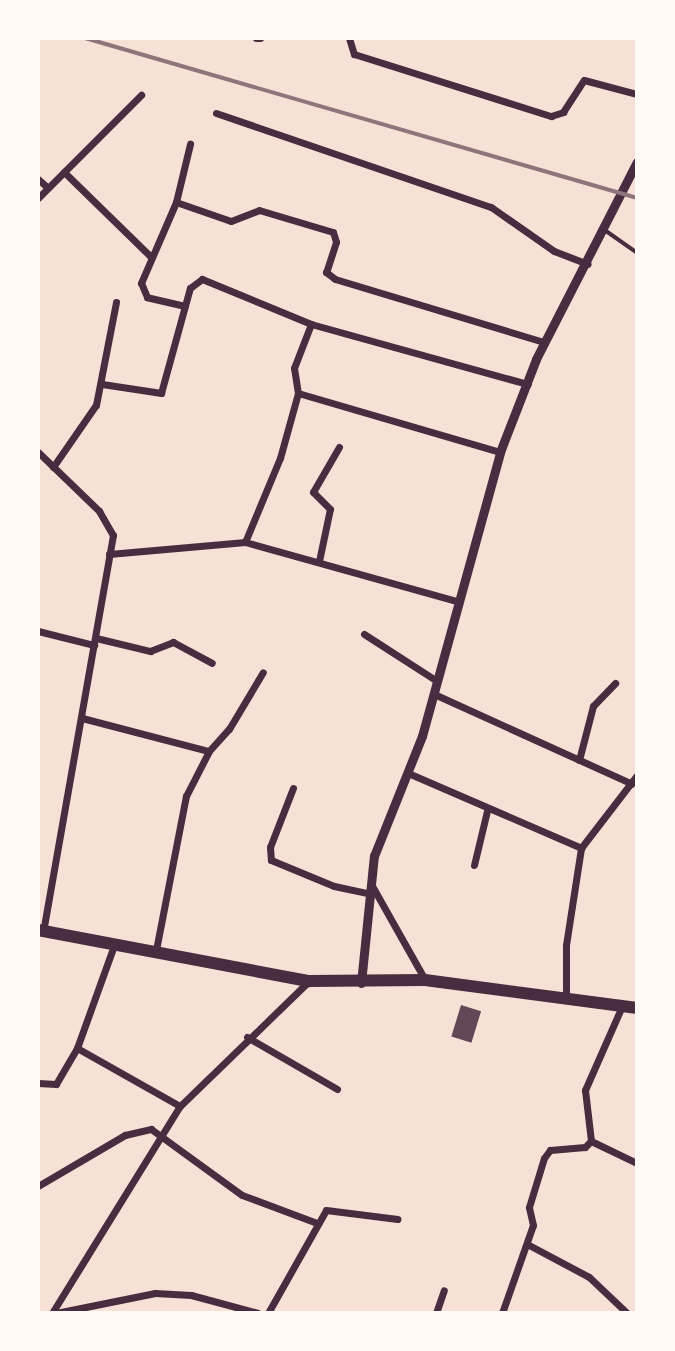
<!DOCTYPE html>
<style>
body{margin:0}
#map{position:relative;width:675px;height:1351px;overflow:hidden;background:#f7e1d7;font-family:"Source Sans 3",sans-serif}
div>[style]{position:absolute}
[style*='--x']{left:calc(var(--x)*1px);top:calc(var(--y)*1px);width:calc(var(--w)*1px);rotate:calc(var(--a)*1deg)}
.building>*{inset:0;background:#644757;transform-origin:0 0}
.service>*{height:4px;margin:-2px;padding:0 2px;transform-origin:2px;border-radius:2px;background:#4a2c40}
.minor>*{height:7px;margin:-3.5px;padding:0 3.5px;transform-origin:3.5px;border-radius:3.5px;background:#4a2c40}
.tertiary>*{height:9px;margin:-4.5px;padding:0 4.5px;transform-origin:4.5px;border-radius:4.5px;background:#4a2c40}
.trunk>*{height:12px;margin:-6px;padding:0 6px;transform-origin:6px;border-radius:6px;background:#4a2c40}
.rail>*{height:4px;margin:-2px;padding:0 2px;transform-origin:2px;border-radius:2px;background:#8f747c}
span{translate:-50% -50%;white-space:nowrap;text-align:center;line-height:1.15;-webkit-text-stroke:6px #fffaf5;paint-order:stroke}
.frame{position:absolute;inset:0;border:40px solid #fffaf5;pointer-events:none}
</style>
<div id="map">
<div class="building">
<i style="left:461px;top:1005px;width:21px;height:33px;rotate:17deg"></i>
</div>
<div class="service">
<i style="--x:606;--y:231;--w:38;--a:35"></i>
</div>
<div class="minor">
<i style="--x:256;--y:38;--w:4;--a:0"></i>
<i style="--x:349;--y:38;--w:17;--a:73"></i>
<i style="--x:354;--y:54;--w:207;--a:17.5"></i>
<i style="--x:551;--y:116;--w:13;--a:-18"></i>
<i style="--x:563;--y:112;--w:38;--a:-57"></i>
<i style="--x:584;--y:80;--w:55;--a:14.8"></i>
<i style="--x:216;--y:113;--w:291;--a:18.9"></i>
<i style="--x:491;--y:207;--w:77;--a:34.9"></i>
<i style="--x:554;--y:251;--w:36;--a:21"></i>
<i style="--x:64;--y:172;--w:122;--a:44.3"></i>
<i style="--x:38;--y:179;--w:13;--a:42"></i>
<i style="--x:38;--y:198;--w:146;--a:-45"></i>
<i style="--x:176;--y:202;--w:58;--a:19.1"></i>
<i style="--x:231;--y:221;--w:30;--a:-21"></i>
<i style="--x:259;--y:210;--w:77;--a:16.6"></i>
<i style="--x:333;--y:232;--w:10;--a:73"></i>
<i style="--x:336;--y:242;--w:32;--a:108"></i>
<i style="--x:326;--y:272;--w:11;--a:38"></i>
<i style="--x:335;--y:279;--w:218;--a:16.8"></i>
<i style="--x:185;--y:306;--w:39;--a:-167"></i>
<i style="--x:147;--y:297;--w:15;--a:-113"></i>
<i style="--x:141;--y:283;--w:88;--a:-66.6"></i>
<i style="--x:176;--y:202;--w:60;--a:-76.4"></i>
<i style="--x:311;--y:324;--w:47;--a:111.1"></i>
<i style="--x:294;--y:368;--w:25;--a:81"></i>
<i style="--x:298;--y:393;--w:210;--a:16.3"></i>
<i style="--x:102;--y:384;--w:60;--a:8.7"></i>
<i style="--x:161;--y:393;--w:109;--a:-74.6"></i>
<i style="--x:190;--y:288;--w:15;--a:-37"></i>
<i style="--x:202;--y:279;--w:118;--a:22.4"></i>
<i style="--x:311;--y:324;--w:225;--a:15.5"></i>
<i style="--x:38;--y:452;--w:85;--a:44"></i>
<i style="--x:99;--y:511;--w:28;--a:60"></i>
<i style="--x:113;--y:535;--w:402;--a:100"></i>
<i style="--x:53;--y:467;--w:75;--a:-55.3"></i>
<i style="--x:96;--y:405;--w:105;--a:-79"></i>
<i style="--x:245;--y:542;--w:91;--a:-67.4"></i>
<i style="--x:280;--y:458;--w:67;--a:-74.5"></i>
<i style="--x:109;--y:554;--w:137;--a:-5"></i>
<i style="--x:245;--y:542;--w:219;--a:15.6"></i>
<i style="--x:319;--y:561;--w:53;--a:-78.1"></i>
<i style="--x:330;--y:509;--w:24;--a:-135"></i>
<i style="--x:313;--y:492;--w:52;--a:-60"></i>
<i style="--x:38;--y:631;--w:58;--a:14"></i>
<i style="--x:364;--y:634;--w:87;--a:32.8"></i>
<i style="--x:96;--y:638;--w:56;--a:13.5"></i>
<i style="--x:150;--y:651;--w:25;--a:-21"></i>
<i style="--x:173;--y:642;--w:44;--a:28.3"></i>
<i style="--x:434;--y:694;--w:217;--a:24.4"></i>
<i style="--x:82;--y:718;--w:131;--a:14.6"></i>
<i style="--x:579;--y:760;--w:56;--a:-75.5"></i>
<i style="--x:593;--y:706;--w:32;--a:-46"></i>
<i style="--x:408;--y:773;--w:189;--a:23.4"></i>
<i style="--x:293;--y:788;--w:63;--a:111.3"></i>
<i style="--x:270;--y:847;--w:13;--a:86"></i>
<i style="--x:271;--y:860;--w:68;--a:22.4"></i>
<i style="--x:334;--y:886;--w:33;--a:12"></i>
<i style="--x:474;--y:865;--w:56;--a:-76.5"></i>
<i style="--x:371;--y:884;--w:110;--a:60.6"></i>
<i style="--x:156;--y:950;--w:157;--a:-79"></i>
<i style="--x:186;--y:796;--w:51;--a:-62.9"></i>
<i style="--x:209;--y:751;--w:30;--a:-48"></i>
<i style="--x:229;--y:729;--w:66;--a:-59.2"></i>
<i style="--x:566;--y:1000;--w:55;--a:-90"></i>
<i style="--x:566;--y:945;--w:98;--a:-81.2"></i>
<i style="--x:581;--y:848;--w:92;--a:-52.5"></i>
<i style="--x:247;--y:1037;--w:104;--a:30"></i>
<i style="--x:77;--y:1048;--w:118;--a:29.4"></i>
<i style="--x:38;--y:1083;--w:18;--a:3"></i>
<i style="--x:56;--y:1084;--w:42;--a:-59.7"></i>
<i style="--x:77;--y:1048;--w:109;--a:-70.2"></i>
<i style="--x:591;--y:1141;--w:51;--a:25.6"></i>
<i style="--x:38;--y:1186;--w:101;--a:-30.4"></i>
<i style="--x:125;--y:1135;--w:27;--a:-13"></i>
<i style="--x:151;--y:1129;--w:112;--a:36"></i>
<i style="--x:242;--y:1195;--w:80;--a:20.5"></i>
<i style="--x:527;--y:1244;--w:70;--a:28"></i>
<i style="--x:589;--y:1277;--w:52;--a:43.5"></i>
<i style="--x:52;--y:1313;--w:243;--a:-58.3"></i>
<i style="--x:180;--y:1106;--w:178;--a:-44.1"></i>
<i style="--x:56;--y:1313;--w:101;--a:-11.4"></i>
<i style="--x:155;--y:1293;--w:36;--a:3"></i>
<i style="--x:191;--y:1295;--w:69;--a:15"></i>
<i style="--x:268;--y:1313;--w:118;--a:-60.6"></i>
<i style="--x:326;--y:1210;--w:72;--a:7.2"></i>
<i style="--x:436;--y:1313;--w:24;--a:-71"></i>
<i style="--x:502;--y:1313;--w:93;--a:-70.6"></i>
<i style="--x:533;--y:1225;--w:18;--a:-103"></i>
<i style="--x:529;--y:1207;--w:51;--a:-73"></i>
<i style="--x:544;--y:1158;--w:10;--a:-53"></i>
<i style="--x:550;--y:1150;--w:35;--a:-5"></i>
<i style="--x:585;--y:1147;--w:8;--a:-45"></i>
<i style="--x:591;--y:1141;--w:51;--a:-96.7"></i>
<i style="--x:585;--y:1090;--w:92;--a:-66.2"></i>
</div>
<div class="tertiary">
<i style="--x:361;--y:983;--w:128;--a:-84.2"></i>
<i style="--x:374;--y:856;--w:129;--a:-68.2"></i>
<i style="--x:422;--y:736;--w:295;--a:-74.6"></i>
<i style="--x:500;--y:452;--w:100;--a:-68.8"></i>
<i style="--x:536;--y:359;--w:221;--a:-62.9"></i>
</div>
<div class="trunk">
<i style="--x:38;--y:930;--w:276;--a:10.7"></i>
<i style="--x:309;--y:981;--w:116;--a:-0.5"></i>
<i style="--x:425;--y:980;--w:214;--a:7.5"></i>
</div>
<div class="rail">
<i style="--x:85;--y:38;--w:575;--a:16.16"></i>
</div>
<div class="frame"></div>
</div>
